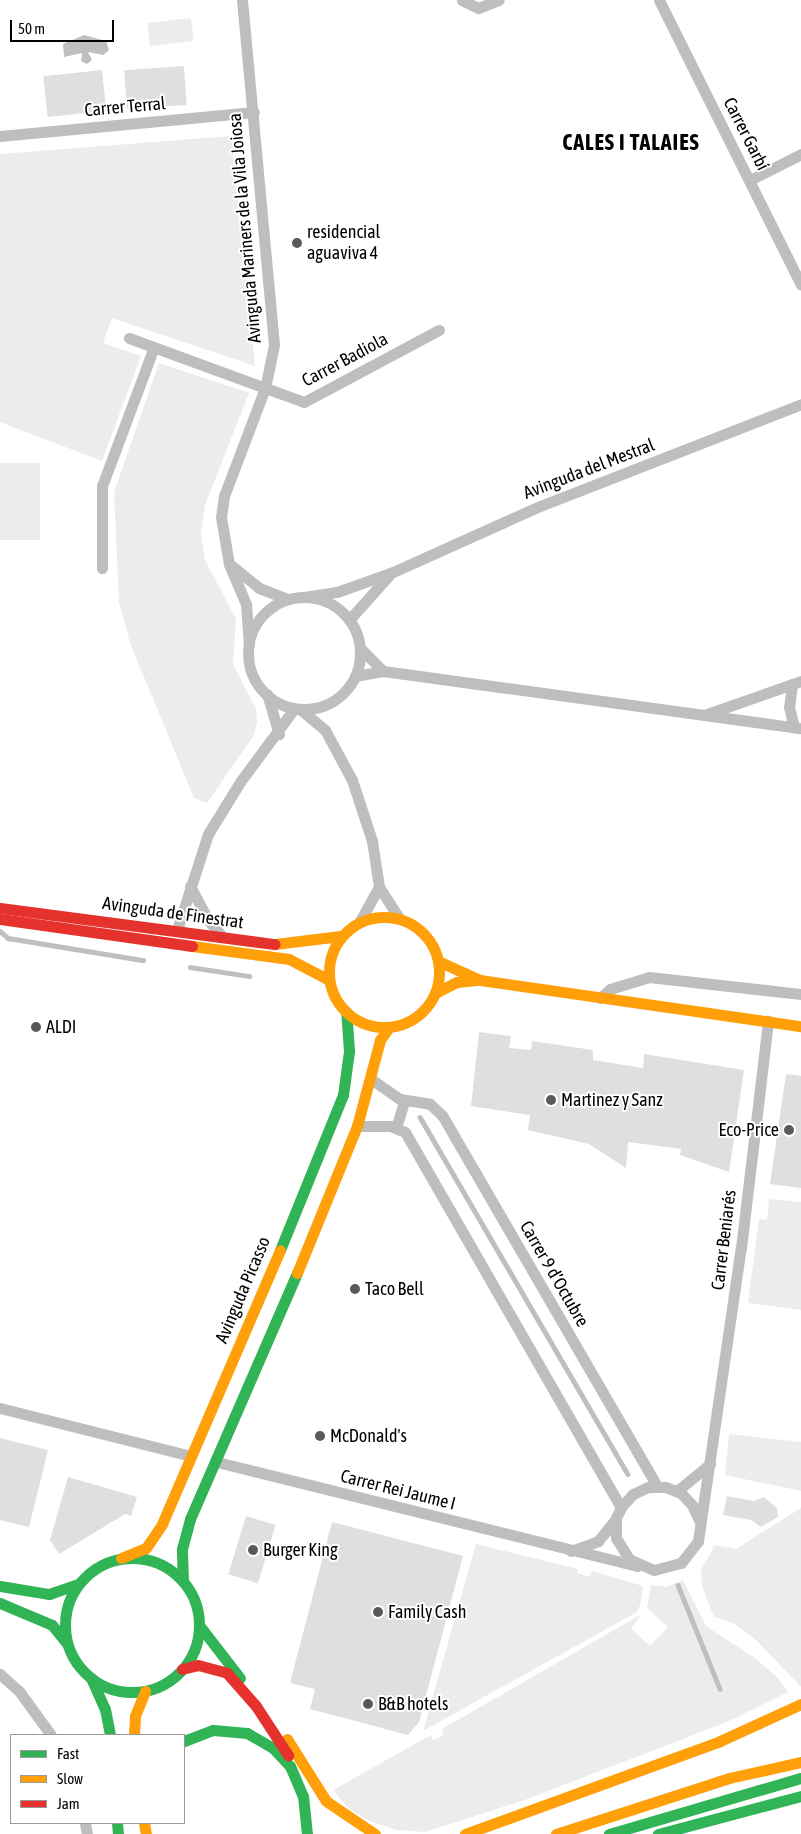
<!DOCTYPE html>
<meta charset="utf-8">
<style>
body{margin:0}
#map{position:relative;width:801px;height:1834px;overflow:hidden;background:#fff;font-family:"Asap Condensed",sans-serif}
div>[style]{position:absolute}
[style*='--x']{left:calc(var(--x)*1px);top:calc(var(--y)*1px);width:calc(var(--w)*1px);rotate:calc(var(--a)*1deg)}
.green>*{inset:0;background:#ececec;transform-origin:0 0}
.water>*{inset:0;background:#bfbfbf}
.stream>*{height:4.5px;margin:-2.25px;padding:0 2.25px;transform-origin:2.25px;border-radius:2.25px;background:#bfbfbf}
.building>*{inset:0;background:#dfdfdf;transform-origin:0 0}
.street>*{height:11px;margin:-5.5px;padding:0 5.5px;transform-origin:5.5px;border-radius:5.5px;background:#bebebe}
.street>.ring{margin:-5.5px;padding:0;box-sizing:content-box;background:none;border:11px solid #bebebe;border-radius:50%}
.fast>*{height:11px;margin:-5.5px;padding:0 5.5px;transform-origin:5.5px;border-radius:5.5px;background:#30b455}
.fast>.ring{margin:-5.5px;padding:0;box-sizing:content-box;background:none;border:11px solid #30b455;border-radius:50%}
.slow>*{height:11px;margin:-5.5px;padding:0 5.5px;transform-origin:5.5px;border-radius:5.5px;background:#ff9f0a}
.slow>.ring{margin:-5.5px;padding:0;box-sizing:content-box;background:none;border:11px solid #ff9f0a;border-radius:50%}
.jam>*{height:11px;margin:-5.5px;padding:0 5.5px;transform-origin:5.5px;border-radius:5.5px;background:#e5322d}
.dots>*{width:14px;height:14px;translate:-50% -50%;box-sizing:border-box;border:2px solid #fff;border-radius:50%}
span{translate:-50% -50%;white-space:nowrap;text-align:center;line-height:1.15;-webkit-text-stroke:4px #fff;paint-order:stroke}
.street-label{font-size:18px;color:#000}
.poi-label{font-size:18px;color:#000}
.left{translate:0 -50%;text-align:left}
.right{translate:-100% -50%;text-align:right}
.district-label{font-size:22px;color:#000;font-weight:700;letter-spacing:1px}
.legend{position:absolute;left:10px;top:1734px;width:175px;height:90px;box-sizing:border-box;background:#fff;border:1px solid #999;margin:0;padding:6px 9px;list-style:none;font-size:15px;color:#000}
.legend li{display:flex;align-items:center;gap:10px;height:25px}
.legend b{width:25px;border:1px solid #999}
.scale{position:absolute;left:10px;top:20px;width:104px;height:22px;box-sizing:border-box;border:2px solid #000;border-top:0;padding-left:6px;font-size:15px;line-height:18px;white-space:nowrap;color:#000;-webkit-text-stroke:4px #fff;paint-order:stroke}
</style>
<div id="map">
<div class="green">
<i style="left:191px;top:18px;width:23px;height:44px;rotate:83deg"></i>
<i style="clip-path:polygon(231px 136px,255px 366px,112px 318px,103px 343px,141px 356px,102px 461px,0 422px,0 154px)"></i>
<i style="clip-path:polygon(159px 363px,249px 393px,205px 505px,201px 534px,205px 560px,236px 619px,233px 664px,256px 709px,257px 722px,254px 735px,207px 803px,194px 798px,130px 643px,119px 602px,114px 492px)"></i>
<i style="left:0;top:463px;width:40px;height:77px"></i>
<i style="clip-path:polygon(769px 1199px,801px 1202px,801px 1310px,748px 1303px,759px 1219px,767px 1220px)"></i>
<i style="clip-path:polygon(729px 1434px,801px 1442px,801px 1491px,725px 1475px)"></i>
<i style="clip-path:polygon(801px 1508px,801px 1687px,757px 1641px,735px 1624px,714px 1617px,702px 1587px,701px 1570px,715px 1545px,736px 1549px)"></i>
<i style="clip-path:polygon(476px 1544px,578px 1569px,577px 1573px,590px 1577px,592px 1571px,643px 1586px,640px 1605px,637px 1612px,423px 1731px)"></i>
<i style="clip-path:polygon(683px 1580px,706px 1626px,756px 1659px,778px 1678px,788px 1692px,727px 1722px,522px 1801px,425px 1832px,396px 1830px,370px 1821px,349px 1809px,333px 1790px,431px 1735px,433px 1740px,444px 1735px,442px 1729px,642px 1614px,631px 1628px,650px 1646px,668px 1627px,647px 1608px,651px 1585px,667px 1587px)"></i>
</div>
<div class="water">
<i style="clip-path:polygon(84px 35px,106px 41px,109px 50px,103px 55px,88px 52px,92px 60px,87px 64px,81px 61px,82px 53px,64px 57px,63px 44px)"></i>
</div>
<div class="stream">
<i style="--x:0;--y:931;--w:11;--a:41"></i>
<i style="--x:8;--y:938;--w:137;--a:9.3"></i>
<i style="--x:190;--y:967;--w:60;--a:8.7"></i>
<i style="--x:420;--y:1117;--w:413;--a:59.8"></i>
<i style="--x:678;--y:1585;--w:112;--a:68"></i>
</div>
<div class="building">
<i style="left:184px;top:66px;width:39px;height:60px;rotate:86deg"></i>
<i style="left:102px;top:70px;width:41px;height:59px;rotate:84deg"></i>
<i style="clip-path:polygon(479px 1032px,511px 1036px,509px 1048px,531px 1050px,532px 1041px,593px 1050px,593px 1060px,643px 1068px,644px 1054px,744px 1070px,729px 1172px,680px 1155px,681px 1149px,628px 1142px,626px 1168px,589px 1144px,528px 1130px,530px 1115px,471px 1106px)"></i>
<i style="clip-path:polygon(786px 1074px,801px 1076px,801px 1188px,770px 1184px)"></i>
<i style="clip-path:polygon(0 1438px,48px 1450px,29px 1527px,0 1520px)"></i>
<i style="clip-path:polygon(68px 1477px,137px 1497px,131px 1516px,125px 1514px,59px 1554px,50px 1540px)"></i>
<i style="clip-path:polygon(727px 1496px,754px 1501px,764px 1497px,777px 1508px,778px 1517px,761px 1527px,751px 1520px,723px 1515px)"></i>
<i style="left:246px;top:1516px;width:31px;height:61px;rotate:17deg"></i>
<i style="clip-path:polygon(332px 1522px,463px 1556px,419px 1722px,408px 1735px,310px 1709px,315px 1689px,290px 1683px)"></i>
</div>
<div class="street">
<i style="--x:242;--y:0;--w:346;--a:84.7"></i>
<i style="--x:274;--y:345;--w:44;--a:101.8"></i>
<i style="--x:265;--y:388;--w:116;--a:110.8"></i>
<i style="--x:224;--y:496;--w:21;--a:98"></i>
<i style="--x:221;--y:517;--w:48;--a:80.3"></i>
<i style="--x:229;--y:564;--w:43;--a:67"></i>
<i style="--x:246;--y:604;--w:41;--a:85.8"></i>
<i style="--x:462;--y:0;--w:18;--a:27"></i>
<i style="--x:478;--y:8;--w:22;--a:-21"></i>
<i style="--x:659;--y:0;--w:318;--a:63.5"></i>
<i style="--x:0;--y:136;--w:255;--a:-5.4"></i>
<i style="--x:750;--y:180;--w:57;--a:-27"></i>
<i style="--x:129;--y:338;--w:186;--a:20.1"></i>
<i style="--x:304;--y:402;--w:153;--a:-28.1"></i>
<i style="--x:232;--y:566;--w:35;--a:39"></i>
<i style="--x:259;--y:588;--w:31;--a:21"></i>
<i style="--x:102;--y:568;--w:82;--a:-90"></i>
<i style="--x:102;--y:486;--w:148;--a:-69.5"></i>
<i style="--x:304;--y:597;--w:33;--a:-9"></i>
<i style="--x:337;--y:592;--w:59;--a:-19.7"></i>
<i style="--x:393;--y:572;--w:161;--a:-24.2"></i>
<i style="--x:540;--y:506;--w:280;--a:-21.3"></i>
<i class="ring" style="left:248px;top:597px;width:101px;height:101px"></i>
<i style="--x:349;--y:620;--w:63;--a:-48.2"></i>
<i style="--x:360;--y:648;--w:33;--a:45"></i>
<i style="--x:355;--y:676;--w:28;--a:-10"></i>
<i style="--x:383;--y:671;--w:422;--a:7.8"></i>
<i style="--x:792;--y:684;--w:23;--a:97"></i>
<i style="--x:789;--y:707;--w:21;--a:76"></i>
<i style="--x:267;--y:694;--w:42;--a:73.3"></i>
<i style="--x:300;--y:709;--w:33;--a:40"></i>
<i style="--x:325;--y:730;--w:57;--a:61.6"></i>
<i style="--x:352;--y:780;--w:64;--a:71.8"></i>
<i style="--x:372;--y:841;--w:47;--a:81.3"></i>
<i style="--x:379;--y:887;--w:38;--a:57"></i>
<i style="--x:707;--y:714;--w:100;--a:-19.3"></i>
<i style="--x:190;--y:886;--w:38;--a:62"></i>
<i style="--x:208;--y:920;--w:23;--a:49"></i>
<i style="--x:360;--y:921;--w:39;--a:-61"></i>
<i style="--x:177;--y:930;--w:101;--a:-72.1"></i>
<i style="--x:208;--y:834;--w:61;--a:-58.4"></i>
<i style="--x:240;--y:782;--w:91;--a:-53.5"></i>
<i style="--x:600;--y:998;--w:13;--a:-42"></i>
<i style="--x:610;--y:989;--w:41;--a:-17.1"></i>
<i style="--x:649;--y:977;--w:153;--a:6.4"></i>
<i style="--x:371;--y:1079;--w:35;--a:35"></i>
<i style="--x:400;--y:1099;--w:30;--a:9"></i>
<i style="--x:430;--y:1104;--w:16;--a:43"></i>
<i style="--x:442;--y:1115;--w:429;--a:59.9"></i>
<i style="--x:357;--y:1126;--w:33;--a:0"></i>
<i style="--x:390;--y:1126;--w:16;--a:22"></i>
<i style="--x:405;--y:1132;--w:433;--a:60.1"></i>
<i style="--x:396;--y:1128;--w:28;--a:-73"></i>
<i style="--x:0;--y:1408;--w:197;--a:14.1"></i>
<i style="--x:217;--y:1462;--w:433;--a:13.9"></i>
<i style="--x:677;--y:1491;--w:43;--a:-39.3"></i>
<i style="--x:699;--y:1520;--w:17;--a:-115"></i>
<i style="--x:692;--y:1505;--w:16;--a:-133"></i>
<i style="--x:681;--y:1493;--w:17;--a:-159"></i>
<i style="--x:665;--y:1487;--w:17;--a:180"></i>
<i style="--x:648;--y:1487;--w:17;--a:155"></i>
<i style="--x:633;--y:1494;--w:16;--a:133"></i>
<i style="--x:622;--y:1506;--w:13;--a:117"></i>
<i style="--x:616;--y:1518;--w:20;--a:90"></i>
<i style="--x:616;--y:1538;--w:25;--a:58"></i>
<i style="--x:629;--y:1559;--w:27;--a:24"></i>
<i style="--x:654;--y:1570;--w:28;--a:-15"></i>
<i style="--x:681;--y:1563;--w:28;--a:-52"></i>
<i style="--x:698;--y:1541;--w:296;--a:-81.7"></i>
<i style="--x:741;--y:1248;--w:229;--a:-83.2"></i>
<i style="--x:571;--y:1551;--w:29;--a:-20"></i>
<i style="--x:598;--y:1541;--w:27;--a:-51"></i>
<i style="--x:0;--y:1674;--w:25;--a:42"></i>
<i style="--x:19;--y:1691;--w:54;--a:54"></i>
<i style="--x:85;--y:1823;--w:11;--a:80"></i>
</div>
<div class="fast">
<i style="--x:280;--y:1250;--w:167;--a:-67.9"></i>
<i style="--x:343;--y:1095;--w:44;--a:-82.2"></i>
<i style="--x:349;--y:1051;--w:39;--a:-94"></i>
<i class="ring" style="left:65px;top:1558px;width:123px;height:123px"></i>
<i style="--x:183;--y:1581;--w:32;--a:-92"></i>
<i style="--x:182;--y:1549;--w:31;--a:-75"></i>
<i style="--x:190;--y:1519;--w:268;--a:-66.5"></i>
<i style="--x:0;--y:1586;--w:50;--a:9.3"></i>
<i style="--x:49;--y:1594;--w:31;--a:-19"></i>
<i style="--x:0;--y:1603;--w:56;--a:22.9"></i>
<i style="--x:52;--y:1625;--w:22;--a:51"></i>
<i style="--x:199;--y:1625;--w:67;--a:52.3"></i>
<i style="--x:91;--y:1678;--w:34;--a:66"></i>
<i style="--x:105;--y:1709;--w:26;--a:79"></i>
<i style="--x:184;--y:1741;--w:31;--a:-21"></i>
<i style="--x:213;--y:1730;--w:34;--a:5"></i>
<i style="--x:247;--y:1733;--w:30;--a:30"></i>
<i style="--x:273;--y:1748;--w:25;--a:47"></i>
<i style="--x:290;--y:1766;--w:33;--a:67"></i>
<i style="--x:303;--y:1796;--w:38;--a:84"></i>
<i style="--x:117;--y:1823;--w:11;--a:85"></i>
<i style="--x:609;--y:1834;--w:200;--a:-16.3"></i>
<i style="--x:658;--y:1834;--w:148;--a:-14.9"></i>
</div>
<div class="slow">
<i class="ring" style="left:329px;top:917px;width:99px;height:99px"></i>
<i style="--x:275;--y:944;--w:66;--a:-6.9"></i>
<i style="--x:192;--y:946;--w:98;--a:7.6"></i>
<i style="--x:289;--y:959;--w:45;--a:27.7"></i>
<i style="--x:438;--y:961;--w:46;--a:24.3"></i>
<i style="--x:480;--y:980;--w:324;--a:8.2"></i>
<i style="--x:435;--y:993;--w:25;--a:-27"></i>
<i style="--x:457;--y:982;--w:20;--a:-6"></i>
<i style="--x:297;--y:1273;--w:159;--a:-67.8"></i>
<i style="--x:357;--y:1126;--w:89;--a:-75"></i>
<i style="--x:380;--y:1040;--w:16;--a:-55"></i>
<i style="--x:121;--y:1558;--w:27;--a:-22"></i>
<i style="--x:146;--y:1548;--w:29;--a:-56"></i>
<i style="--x:162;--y:1524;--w:298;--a:-66.7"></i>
<i style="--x:134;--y:1735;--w:19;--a:-87"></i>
<i style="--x:135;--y:1716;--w:27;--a:-68"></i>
<i style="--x:287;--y:1739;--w:73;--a:57.8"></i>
<i style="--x:326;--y:1801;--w:59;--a:34"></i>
<i style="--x:144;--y:1823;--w:11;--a:80"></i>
<i style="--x:465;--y:1834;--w:271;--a:-20"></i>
<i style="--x:720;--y:1741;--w:89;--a:-24.6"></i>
<i style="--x:556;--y:1834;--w:182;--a:-17.9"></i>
<i style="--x:729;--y:1778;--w:74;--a:-12.5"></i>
</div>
<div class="jam">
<i style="--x:0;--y:908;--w:277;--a:7.5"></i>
<i style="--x:0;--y:919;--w:194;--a:8"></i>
<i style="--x:182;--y:1669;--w:16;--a:-14"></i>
<i style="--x:198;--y:1665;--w:30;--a:15"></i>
<i style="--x:227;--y:1673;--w:44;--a:48.7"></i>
<i style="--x:256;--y:1706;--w:59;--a:56.9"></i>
</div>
<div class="dots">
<i style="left:297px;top:243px;background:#595959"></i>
<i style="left:36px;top:1027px;background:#595959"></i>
<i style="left:551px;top:1100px;background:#595959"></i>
<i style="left:789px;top:1130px;background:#595959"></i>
<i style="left:355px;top:1289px;background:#595959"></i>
<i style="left:320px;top:1436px;background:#595959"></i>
<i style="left:253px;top:1550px;background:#595959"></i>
<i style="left:378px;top:1612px;background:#595959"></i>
<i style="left:368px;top:1704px;background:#595959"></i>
</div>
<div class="street-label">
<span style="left:125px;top:107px;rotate:-5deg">Carrer Terral</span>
<span style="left:746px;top:134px;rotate:63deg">Carrer Garbí</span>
<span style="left:245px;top:228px;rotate:-95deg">Avinguda Mariners de la Vila Joiosa</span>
<span style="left:345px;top:360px;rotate:-28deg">Carrer Badiola</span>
<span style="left:589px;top:469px;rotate:-21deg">Avinguda del Mestral</span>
<span style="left:173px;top:913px;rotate:8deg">Avinguda de Finestrat</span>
<span style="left:724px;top:1240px;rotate:-83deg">Carrer Beniarés</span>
<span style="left:554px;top:1274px;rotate:60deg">Carrer 9 d’Octubre</span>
<span style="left:243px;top:1290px;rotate:-67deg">Avinguda Picasso</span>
<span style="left:398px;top:1490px;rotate:14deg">Carrer Rei Jaume I</span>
</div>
<div class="poi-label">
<span class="left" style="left:307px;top:243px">residencial<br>aguaviva 4</span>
<span class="left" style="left:46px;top:1027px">ALDI</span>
<span class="left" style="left:561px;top:1100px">Martinez y Sanz</span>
<span class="right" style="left:779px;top:1130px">Eco-Price</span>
<span class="left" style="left:365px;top:1289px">Taco Bell</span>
<span class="left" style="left:330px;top:1436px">McDonald's</span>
<span class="left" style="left:263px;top:1550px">Burger King</span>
<span class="left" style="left:388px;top:1612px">Family Cash</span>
<span class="left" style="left:378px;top:1704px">B&amp;B hotels</span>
</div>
<div class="district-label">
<span style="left:631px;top:143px">CALES I TALAIES</span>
</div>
<ul class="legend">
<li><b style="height:6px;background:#30b455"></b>Fast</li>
<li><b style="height:6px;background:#ff9f0a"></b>Slow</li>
<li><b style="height:6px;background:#e5322d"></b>Jam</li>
</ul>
<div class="scale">50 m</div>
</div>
